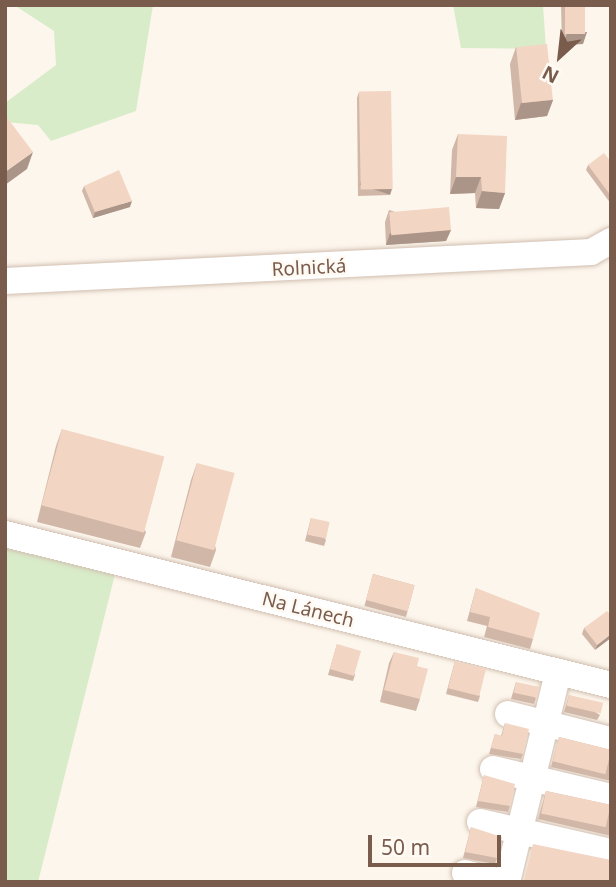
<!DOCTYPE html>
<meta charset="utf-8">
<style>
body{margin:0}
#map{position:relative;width:616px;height:887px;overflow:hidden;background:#fdf6ec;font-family:"Noto Sans",sans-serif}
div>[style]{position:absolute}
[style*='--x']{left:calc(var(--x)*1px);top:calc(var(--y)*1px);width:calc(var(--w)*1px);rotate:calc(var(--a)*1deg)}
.green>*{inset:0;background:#d8ecc9}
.roads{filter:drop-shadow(0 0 2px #d1beb0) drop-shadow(0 0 2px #d1beb0)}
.minor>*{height:26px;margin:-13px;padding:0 13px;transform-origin:13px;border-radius:13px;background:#fff}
.wall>*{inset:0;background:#d1b7a8;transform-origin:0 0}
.shaded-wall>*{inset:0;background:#aa9588;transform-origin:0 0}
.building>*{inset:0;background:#f3d5c3;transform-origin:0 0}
span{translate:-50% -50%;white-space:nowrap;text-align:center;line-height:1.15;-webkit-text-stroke:5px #fffaf3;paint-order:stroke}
.street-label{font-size:19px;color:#7a5c4d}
.frame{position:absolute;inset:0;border:7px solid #7a5c4d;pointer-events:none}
.north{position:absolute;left:525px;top:21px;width:70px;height:70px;-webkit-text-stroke:5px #fffaf3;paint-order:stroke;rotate:207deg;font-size:19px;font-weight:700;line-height:28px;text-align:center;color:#7a5c4d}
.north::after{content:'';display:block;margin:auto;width:24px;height:32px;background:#7a5c4d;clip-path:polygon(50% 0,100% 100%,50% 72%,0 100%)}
.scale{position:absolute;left:368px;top:835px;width:133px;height:32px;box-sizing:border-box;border:4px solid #7a5c4d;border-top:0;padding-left:9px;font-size:21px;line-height:24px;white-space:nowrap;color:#7a5c4d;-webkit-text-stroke:5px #fffaf3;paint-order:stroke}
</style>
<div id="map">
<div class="green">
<i style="clip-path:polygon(14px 5px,153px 5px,136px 111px,51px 141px,38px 125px,5px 122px,5px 103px,56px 65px,54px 31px)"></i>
<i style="clip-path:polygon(453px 5px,543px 5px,546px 49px,461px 48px)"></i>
<i style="clip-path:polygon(5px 541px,116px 570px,38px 882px,5px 882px)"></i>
</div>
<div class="roads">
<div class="minor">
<i style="--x:5;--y:281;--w:587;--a:-2.83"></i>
<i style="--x:591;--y:252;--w:23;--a:-29"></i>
<i style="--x:5;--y:534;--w:625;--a:13.99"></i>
<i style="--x:508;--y:714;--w:106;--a:14.2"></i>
<i style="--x:493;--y:769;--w:121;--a:13.3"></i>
<i style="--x:480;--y:822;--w:134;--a:12.9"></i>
<i style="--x:465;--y:873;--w:38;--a:14"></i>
<i style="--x:507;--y:882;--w:216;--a:-76.3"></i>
</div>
</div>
<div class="wall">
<i style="clip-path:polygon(561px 5px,585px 5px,583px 44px,562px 45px)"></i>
<i style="clip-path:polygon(516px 47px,553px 100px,547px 116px,515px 120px,510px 64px)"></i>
<i style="clip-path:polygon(359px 92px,390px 195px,358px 196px,357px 98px)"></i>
<i style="clip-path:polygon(458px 134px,505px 193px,499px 209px,476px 208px,475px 193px,450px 194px,452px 150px)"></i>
<i style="clip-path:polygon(611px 162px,611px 204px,586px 170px,588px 165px)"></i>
<i style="clip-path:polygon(84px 186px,130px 207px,93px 218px,82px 191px)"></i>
<i style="clip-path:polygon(389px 210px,451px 230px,446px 241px,386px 245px,385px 222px)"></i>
<i style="clip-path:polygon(62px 429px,146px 532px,140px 548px,37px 522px,56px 446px)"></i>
<i style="clip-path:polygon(197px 463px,216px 550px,210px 567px,171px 557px,191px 480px)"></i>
<i style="clip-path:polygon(311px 518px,326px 540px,324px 546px,305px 541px)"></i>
<i style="left:373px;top:574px;width:43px;height:33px;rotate:15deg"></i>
<i style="clip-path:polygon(476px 588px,533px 639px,530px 649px,484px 637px,487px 626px,467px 621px)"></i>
<i style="clip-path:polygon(611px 615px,595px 650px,582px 634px,584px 628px)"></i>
<i style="clip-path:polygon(337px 644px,355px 675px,353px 681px,328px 675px)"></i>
<i style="clip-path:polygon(394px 652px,417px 666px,420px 699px,416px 711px,380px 702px,389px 663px)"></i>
<i style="clip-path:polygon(455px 661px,480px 696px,478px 702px,446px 694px)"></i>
<i style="clip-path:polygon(516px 682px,536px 698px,534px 704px,511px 699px)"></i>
<i style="clip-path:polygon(569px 695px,600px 715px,597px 720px,564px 712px)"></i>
<i style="clip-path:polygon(505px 723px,523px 754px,521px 759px,489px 754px,495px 734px,501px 736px)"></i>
<i style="clip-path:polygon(559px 737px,611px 750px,611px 781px,551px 767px)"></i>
<i style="clip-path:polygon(484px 775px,510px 806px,508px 812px,476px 807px)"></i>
<i style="clip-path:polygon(546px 791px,611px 805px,611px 836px,538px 819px)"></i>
<i style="clip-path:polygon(471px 827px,497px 858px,495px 864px,463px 858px)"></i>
</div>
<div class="shaded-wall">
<i style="clip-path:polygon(587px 32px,583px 44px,562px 45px,567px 34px)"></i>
<i style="clip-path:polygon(553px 100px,547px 116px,515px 120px,521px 103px)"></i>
<i style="clip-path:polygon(33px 152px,27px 169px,5px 185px,5px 172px)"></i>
<i style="clip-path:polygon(456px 177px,481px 177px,475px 193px,450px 194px)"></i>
<i style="left:392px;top:189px;width:6px;height:32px;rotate:108deg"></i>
<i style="clip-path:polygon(482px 191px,505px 193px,499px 209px,476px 208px)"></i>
<i style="clip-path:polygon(132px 201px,130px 207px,93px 218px,95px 212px)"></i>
<i style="clip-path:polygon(451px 230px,446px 241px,386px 245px,390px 233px)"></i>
<i style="clip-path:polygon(611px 634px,611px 638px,595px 650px,597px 645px)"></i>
</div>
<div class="building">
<i style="left:565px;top:5px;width:20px;height:29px"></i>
<i style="left:547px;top:44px;width:56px;height:31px;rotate:84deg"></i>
<i style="left:391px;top:91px;width:98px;height:32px;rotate:89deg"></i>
<i style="clip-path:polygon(5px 115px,33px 152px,5px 172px)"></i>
<i style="clip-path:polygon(458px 134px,507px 136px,505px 193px,482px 191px,481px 177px,456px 177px)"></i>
<i style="clip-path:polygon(604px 153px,611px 162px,611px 196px,588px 165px)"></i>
<i style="clip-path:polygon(119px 170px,132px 201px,95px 212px,84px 186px)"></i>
<i style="left:449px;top:207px;width:23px;height:60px;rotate:85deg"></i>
<i style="left:62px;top:429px;width:106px;height:79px;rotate:15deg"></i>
<i style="left:197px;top:463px;width:39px;height:80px;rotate:15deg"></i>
<i style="left:311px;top:518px;width:19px;height:17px;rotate:12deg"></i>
<i style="left:373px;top:574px;width:43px;height:27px;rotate:15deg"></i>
<i style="clip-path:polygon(476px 588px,540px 613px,533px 639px,488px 627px,490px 617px,470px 612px)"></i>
<i style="clip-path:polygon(607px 611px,611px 615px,611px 634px,597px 645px,584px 628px)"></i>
<i style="left:337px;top:644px;width:25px;height:26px;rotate:16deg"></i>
<i style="clip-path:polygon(394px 652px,419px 658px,417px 666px,428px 669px,420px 699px,384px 690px)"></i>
<i style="left:455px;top:661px;width:32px;height:28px;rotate:14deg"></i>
<i style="left:516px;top:682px;width:24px;height:11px;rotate:12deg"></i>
<i style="left:569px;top:695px;width:35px;height:11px;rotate:13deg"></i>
<i style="clip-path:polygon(505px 723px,529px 729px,523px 754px,491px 748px,495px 734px,502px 736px)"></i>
<i style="left:559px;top:737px;width:54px;height:25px;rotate:14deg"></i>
<i style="clip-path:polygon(484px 775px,515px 784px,510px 806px,478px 801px)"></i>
<i style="left:546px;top:791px;width:66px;height:23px;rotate:12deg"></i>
<i style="clip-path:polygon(471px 827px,502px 837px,497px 858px,465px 852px)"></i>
<i style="clip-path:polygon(533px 844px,611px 860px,611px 882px,523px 882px,524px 880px)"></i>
</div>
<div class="street-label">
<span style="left:309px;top:268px;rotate:-3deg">Rolnická</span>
<span style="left:308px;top:610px;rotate:14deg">Na Lánech</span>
</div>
<div class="frame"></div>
<div class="north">N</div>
<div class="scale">50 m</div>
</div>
